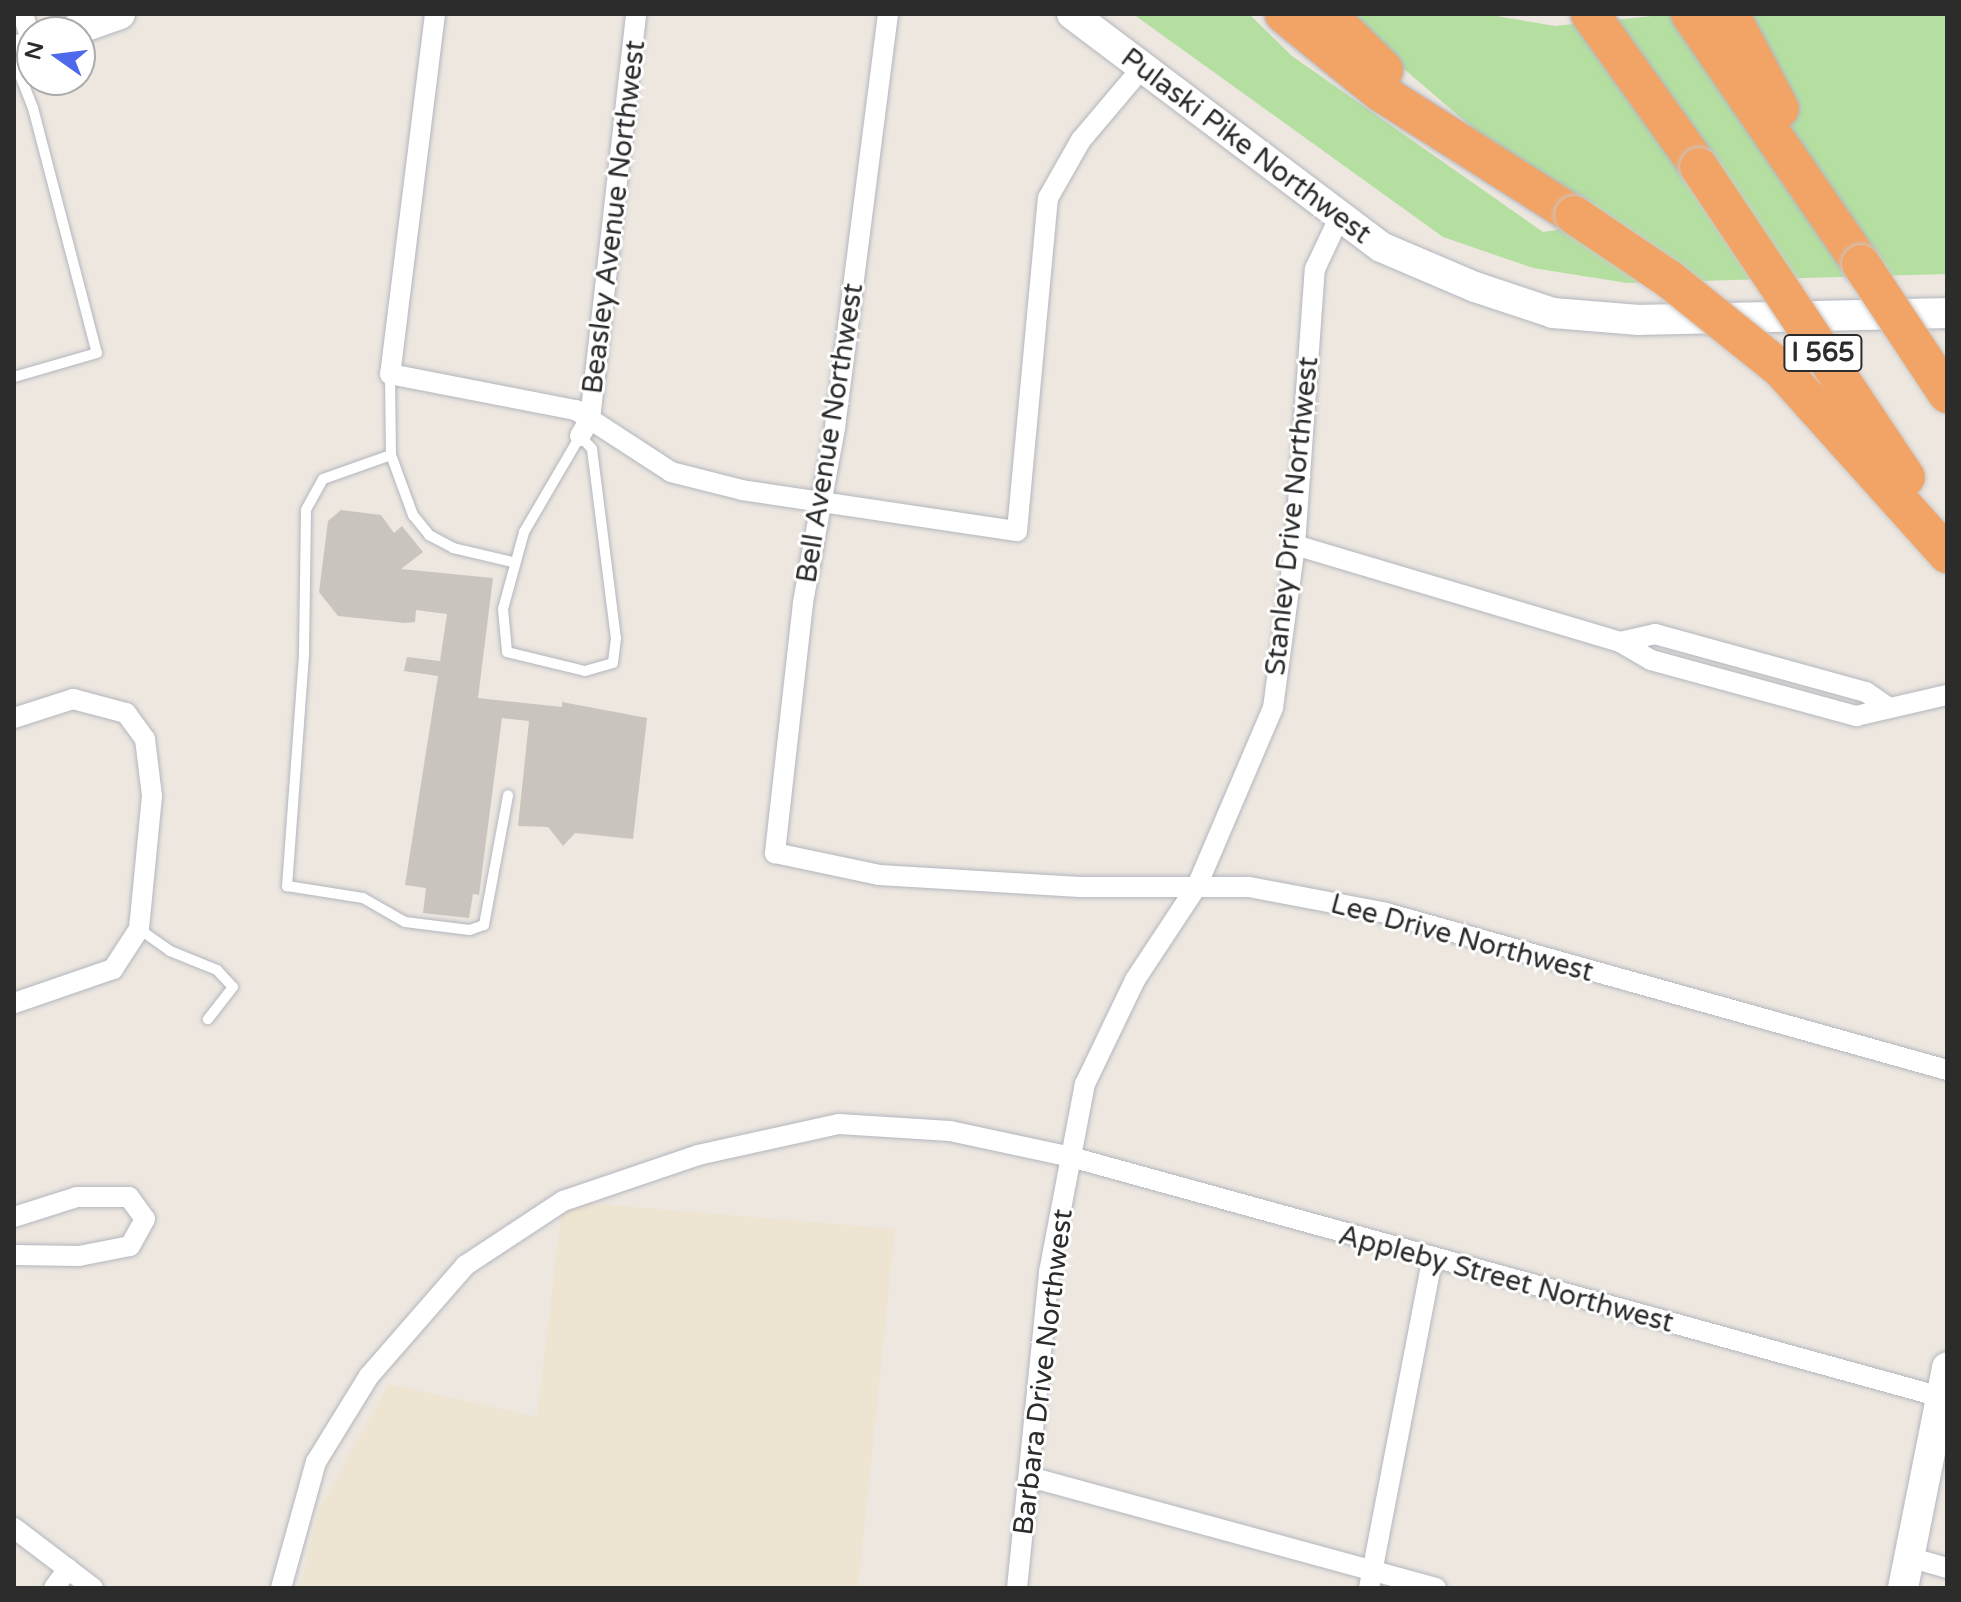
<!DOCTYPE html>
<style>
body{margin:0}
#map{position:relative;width:1961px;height:1602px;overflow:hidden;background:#ede7e0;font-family:"Varela Round",sans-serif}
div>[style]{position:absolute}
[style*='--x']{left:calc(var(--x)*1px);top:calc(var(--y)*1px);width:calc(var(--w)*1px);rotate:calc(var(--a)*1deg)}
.education>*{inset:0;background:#ede4d1}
.green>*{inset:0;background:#b5dfa1}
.building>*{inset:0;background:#c9c5be}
.roads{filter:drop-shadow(0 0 2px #b3b6be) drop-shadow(0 0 2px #b3b6be)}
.lane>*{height:10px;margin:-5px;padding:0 5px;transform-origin:5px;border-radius:5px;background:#fff}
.street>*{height:20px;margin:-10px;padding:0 10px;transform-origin:10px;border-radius:10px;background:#fff}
.secondary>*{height:30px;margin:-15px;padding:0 15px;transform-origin:15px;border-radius:15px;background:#fff}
.highway>*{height:38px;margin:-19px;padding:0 19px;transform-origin:19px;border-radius:19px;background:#f2a466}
.bridges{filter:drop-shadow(0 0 2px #c8c8c8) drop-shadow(0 0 2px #c8c8c8)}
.highway-bridge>*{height:38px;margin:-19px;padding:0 19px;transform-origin:19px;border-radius:19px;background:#f2a466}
span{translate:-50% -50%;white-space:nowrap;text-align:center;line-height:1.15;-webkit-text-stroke:6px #fff;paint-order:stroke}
.shield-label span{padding:2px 6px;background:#fff;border:2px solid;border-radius:6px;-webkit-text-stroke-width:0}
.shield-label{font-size:26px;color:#2c2c2c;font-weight:700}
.street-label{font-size:28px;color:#2c2c2c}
.frame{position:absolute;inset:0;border:16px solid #2c2c2c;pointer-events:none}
.north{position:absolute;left:16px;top:16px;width:80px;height:80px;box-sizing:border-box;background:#fff;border:2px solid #ababab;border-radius:50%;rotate:284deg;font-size:22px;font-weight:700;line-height:32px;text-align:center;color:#2c2c2c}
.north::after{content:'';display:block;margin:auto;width:28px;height:36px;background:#4e69ec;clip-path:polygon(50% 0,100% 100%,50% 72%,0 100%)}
</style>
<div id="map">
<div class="education">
<i style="clip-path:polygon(563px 1201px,895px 1229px,858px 1588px,300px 1588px,319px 1510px,389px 1384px,537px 1417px)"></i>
</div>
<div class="green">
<i style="clip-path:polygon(1133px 14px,1249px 14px,1292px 56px,1543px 232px,1614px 221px,1474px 129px,1340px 14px,1485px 14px,1555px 26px,1671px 14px,1947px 14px,1947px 274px,1627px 283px,1533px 268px,1443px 237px)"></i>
</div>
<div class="building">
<i style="clip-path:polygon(341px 510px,381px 515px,394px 533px,402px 526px,423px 552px,401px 569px,493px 578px,478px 698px,562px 707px,562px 702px,647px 718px,633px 839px,575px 833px,563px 846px,548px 827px,518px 826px,529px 721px,502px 718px,479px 895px,473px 894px,469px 918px,423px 913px,426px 888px,405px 885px,438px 676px,404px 671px,407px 657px,440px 661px,447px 614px,416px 610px,415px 622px,405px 623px,338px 616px,319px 592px,328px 521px)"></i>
</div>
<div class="roads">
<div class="lane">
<i style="--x:14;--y:60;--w:52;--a:68.4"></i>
<i style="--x:33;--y:108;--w:253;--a:75.4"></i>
<i style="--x:97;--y:353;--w:86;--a:163.9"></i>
<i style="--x:390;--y:374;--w:81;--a:89.3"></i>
<i style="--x:391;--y:455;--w:64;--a:69.9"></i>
<i style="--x:413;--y:515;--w:26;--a:51"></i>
<i style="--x:429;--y:535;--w:27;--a:28"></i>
<i style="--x:453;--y:548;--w:61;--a:13.3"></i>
<i style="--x:580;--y:436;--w:18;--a:47"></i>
<i style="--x:592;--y:449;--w:191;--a:82.8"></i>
<i style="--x:616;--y:638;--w:25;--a:97"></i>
<i style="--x:613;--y:663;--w:29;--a:164"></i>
<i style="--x:585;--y:671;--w:80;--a:-166.3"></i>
<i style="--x:507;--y:652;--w:43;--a:-95.3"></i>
<i style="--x:503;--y:609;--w:80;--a:-74.7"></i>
<i style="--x:524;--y:532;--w:111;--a:-59.7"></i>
<i style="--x:391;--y:455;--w:72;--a:160.6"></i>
<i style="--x:323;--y:479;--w:35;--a:119"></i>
<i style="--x:306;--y:510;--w:145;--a:90.8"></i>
<i style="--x:304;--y:655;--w:232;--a:94.2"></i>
<i style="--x:287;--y:886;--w:77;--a:9"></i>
<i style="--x:363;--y:898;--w:48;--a:29.7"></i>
<i style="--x:405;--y:922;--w:65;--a:7"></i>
<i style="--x:470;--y:930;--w:15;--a:-20"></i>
<i style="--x:484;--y:925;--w:132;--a:-79.5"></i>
<i style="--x:139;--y:929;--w:38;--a:35"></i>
<i style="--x:170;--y:951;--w:51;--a:22"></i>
<i style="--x:217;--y:970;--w:23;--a:47"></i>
<i style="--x:233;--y:987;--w:41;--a:128"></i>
</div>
<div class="street">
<i style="--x:23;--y:14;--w:30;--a:73"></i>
<i style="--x:435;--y:14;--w:363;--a:97.1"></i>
<i style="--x:390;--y:374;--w:189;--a:11"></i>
<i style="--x:576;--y:410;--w:113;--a:33.1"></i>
<i style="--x:671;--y:472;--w:73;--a:14.2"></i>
<i style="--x:742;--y:490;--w:278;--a:8.5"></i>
<i style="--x:1017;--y:531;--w:334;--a:-84.7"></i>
<i style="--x:1048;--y:198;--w:67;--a:-60.4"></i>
<i style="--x:1081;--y:140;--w:93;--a:-49.8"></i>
<i style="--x:888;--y:14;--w:417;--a:97.3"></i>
<i style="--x:835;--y:428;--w:178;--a:100.4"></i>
<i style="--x:803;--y:603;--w:252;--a:96.4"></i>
<i style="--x:775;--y:853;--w:106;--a:11.9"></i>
<i style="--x:879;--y:875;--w:201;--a:3.4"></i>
<i style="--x:1080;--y:887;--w:169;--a:0"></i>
<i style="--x:1249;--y:887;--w:139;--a:10.7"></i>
<i style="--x:1386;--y:913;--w:583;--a:15.63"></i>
<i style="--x:580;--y:436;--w:20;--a:-60"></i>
<i style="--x:590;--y:419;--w:408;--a:-83.5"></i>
<i style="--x:1295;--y:545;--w:339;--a:16.6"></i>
<i style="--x:1620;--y:642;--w:36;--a:-13"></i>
<i style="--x:1655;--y:634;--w:219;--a:15.4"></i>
<i style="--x:1866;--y:692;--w:28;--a:35"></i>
<i style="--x:1620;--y:642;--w:36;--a:30"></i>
<i style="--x:1651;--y:660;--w:213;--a:15.3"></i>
<i style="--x:1856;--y:716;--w:93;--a:-13"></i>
<i style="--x:14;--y:718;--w:62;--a:-17.9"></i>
<i style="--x:73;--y:699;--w:55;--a:14.8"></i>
<i style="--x:126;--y:713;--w:32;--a:54"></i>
<i style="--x:145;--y:739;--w:57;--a:83"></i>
<i style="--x:152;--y:796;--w:134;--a:95.6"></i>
<i style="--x:139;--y:929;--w:48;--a:123"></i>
<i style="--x:113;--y:969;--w:105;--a:161"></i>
<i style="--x:14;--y:1217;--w:66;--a:-17.6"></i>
<i style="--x:77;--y:1197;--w:52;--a:0"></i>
<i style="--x:129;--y:1197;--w:27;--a:54"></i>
<i style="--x:145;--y:1219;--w:31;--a:119"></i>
<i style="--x:130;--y:1246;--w:52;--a:168.9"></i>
<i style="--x:79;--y:1256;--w:65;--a:-179.1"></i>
<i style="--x:1030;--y:1477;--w:421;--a:15.3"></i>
<i style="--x:14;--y:1528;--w:99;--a:37.2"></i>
<i style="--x:1909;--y:1557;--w:40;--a:16"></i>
<i style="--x:54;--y:1588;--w:24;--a:-54"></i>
<i style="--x:281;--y:1588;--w:131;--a:-74.5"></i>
<i style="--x:316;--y:1462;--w:101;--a:-58.4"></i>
<i style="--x:369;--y:1376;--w:147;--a:-48.9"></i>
<i style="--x:466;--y:1265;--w:116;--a:-33.4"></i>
<i style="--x:563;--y:1201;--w:143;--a:-18.8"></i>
<i style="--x:698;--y:1155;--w:144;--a:-12.4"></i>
<i style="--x:839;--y:1124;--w:111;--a:3.6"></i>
<i style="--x:950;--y:1131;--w:124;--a:12.1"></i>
<i style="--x:1071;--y:1157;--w:902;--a:15.42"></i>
<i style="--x:1017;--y:1588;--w:318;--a:-84.2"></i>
<i style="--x:1049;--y:1272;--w:191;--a:-79.2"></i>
<i style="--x:1085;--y:1084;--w:115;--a:-64.3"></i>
<i style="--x:1135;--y:980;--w:113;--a:-56.6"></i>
<i style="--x:1197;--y:886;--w:194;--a:-66.9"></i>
<i style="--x:1273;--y:708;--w:164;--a:-82.3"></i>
<i style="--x:1295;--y:545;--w:277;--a:-85.9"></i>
<i style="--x:1315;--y:269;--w:56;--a:-64.8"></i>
<i style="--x:1369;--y:1588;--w:334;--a:-79.1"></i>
</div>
<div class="secondary">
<i style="--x:1072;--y:14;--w:387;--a:37"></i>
<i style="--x:1381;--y:247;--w:102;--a:23.1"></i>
<i style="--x:1475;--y:287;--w:82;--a:18.4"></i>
<i style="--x:1553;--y:313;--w:86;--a:4.7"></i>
<i style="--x:1639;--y:320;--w:308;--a:-1.3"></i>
<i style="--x:69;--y:32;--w:54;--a:-19.4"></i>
<i style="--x:14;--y:52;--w:19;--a:-21"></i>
<i style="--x:1903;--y:1588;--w:225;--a:-78.7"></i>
</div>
<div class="highway">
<i style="--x:1284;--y:14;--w:124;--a:39.1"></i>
<i style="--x:1380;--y:92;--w:230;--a:32.4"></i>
<i style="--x:1327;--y:14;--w:80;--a:44.5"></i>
<i style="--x:1590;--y:14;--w:188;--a:54.5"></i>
<i style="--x:1690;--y:14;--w:303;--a:55.6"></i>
<i style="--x:1730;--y:14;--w:107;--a:62.2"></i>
</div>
</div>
<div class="bridges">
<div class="highway-bridge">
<i style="--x:1699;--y:167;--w:373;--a:56.3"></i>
<i style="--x:1574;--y:215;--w:115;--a:34"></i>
<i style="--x:1669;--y:279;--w:144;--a:38.8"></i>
<i style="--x:1781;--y:369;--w:249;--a:48.1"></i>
<i style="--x:1861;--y:264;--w:156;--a:56.5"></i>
</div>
</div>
<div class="shield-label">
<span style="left:1823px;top:353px">I 565</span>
</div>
<div class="street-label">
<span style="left:1246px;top:146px;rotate:37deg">Pulaski Pike Northwest</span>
<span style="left:614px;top:217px;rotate:-83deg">Beasley Avenue Northwest</span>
<span style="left:830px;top:433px;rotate:-81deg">Bell Avenue Northwest</span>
<span style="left:1292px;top:516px;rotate:-84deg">Stanley Drive Northwest</span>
<span style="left:1462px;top:938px;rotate:15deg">Lee Drive Northwest</span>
<span style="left:1506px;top:1279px;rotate:15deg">Appleby Street Northwest</span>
<span style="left:1043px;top:1372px;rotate:-83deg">Barbara Drive Northwest</span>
</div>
<div class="frame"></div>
<div class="north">N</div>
</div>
